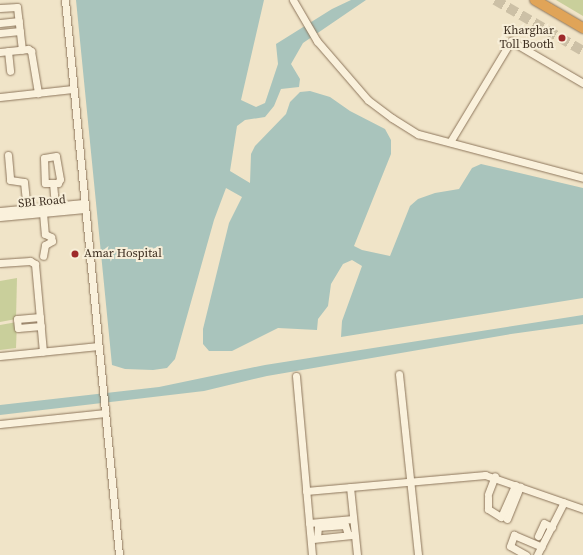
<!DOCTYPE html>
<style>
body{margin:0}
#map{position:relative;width:583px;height:555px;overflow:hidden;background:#f0e4c8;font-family:"Source Serif 4",serif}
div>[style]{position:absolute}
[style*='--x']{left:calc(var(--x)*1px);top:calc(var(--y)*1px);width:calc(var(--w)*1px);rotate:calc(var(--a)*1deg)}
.green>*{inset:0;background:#c9cf9b}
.water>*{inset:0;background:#a9c4bc}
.highway-tunnel>*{height:10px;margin-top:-5px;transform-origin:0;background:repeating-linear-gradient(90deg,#ccc0a6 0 10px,transparent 0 15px)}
.roads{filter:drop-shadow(0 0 1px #8d765c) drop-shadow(0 0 1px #8d765c)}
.minor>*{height:7px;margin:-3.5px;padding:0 3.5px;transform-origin:3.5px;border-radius:3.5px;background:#faf1dc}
.highway>*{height:10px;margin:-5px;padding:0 5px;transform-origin:5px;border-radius:5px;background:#e0a458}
.dots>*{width:11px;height:11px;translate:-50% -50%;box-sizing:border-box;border:2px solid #f7eed8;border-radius:50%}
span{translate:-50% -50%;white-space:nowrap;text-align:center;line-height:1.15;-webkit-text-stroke:4px #f7eed8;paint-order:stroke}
.poi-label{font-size:12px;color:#3d2e20}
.right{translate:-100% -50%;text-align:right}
.left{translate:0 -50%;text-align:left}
.street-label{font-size:12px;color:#3d2e20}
</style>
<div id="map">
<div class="green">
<i style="clip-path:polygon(556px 0,583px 0,583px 16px)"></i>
<i style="clip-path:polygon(17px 278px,16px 319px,0 322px,0 281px)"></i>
<i style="clip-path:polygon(17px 322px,16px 348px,0 350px,0 325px)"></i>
</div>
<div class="water">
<i style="clip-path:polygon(76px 0,264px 0,241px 100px,256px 107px,265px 103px,278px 64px,276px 44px,332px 9px,351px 0,366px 0,303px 43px,291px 64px,300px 79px,299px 87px,281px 89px,274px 106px,265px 117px,245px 120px,237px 126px,230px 171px,250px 183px,251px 154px,255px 146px,286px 114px,290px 102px,300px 92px,310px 91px,330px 97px,350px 111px,385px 129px,391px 140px,391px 154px,354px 246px,362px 250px,390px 256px,410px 206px,418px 199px,435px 193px,459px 189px,472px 168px,481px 164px,583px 188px,583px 298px,341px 337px,342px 321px,362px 266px,352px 260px,343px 264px,331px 284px,328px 306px,318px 319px,317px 330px,278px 328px,232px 351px,209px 351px,203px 344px,203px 329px,229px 223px,242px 197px,226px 188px,214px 220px,175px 359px,167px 368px,153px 370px,125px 369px,112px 365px)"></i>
<i style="clip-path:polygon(583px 315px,583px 324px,511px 334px,267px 376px,204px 391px,0 415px,0 405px,159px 387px,265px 365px)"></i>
</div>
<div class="highway-tunnel">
<i style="--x:495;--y:0;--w:102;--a:30.1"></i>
</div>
<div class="roads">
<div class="minor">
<i style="--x:65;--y:0;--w:558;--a:84.44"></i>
<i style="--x:293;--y:0;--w:48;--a:59.7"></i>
<i style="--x:317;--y:41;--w:78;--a:49.2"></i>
<i style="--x:368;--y:100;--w:30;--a:37"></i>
<i style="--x:392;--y:118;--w:31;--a:32"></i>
<i style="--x:418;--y:134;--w:171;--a:14.9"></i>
<i style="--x:0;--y:8;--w:17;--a:-3"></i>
<i style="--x:17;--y:7;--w:43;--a:83.4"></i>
<i style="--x:0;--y:23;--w:19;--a:-6"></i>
<i style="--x:0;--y:33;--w:20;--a:-6"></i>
<i style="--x:8;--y:51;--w:20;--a:84"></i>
<i style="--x:0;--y:52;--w:28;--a:-6"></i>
<i style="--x:28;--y:49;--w:4;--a:34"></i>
<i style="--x:31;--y:51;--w:43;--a:80.5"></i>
<i style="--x:0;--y:97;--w:73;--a:-6.3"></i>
<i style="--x:450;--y:142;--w:118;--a:-58.9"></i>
<i style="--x:511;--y:41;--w:83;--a:30.3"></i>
<i style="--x:8;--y:155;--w:25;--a:85"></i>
<i style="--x:10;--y:180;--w:14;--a:8"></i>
<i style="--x:24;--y:182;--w:27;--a:84"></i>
<i style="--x:53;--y:183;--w:5;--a:0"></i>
<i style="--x:58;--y:183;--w:4;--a:-63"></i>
<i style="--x:60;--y:179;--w:23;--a:-100"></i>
<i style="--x:56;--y:156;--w:12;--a:171"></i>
<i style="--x:44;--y:158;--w:25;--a:88"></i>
<i style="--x:45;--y:183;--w:8;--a:0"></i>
<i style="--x:53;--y:183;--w:23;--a:85"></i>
<i style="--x:0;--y:211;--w:84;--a:-5.4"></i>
<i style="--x:43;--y:213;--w:21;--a:85"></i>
<i style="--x:45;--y:234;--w:7;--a:27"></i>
<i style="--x:51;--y:237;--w:4;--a:76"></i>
<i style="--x:52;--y:241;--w:8;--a:150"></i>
<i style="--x:45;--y:245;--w:11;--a:100"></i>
<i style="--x:0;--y:217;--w:85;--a:-5.4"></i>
<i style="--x:0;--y:263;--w:30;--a:-4"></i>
<i style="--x:30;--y:261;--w:6;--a:31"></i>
<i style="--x:35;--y:264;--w:88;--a:84.8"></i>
<i style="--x:40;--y:317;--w:23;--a:175"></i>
<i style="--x:17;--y:319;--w:9;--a:84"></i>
<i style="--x:18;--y:328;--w:23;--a:-5"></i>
<i style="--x:0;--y:356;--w:99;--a:-5.8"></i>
<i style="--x:399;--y:374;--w:182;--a:84"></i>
<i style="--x:296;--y:376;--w:180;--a:84.9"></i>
<i style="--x:0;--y:424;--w:106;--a:-6"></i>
<i style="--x:350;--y:487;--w:68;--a:84.1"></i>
<i style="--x:306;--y:491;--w:180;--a:-5.1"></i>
<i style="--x:485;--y:475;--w:104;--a:19.1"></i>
<i style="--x:488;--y:494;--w:19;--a:-69"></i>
<i style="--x:488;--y:497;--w:12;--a:90"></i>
<i style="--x:488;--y:509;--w:15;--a:32"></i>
<i style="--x:501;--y:517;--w:35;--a:-66"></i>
<i style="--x:507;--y:519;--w:35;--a:-68"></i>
<i style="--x:309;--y:523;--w:44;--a:-5.2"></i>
<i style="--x:538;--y:536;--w:14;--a:-65"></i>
<i style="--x:544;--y:523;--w:9;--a:27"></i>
<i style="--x:317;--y:538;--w:11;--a:-85"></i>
<i style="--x:318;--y:527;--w:27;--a:-4"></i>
<i style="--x:345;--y:525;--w:10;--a:73"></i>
<i style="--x:313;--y:539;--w:39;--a:-6"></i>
<i style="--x:526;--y:555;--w:18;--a:-151"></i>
<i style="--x:510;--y:546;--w:12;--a:-70"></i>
<i style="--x:514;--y:535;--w:30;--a:23"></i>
<i style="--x:537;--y:555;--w:59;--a:-63"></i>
</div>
<div class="highway">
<i style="--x:535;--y:0;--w:56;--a:30.3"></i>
</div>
</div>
<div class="dots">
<i style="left:562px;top:38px;background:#9e2a2b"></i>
<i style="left:75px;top:254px;background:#9e2a2b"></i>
</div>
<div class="poi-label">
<span class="right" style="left:554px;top:38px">Kharghar<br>Toll Booth</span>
<span class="left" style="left:84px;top:254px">Amar Hospital</span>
</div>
<div class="street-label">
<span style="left:42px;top:202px;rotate:-5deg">SBI Road</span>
</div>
</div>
